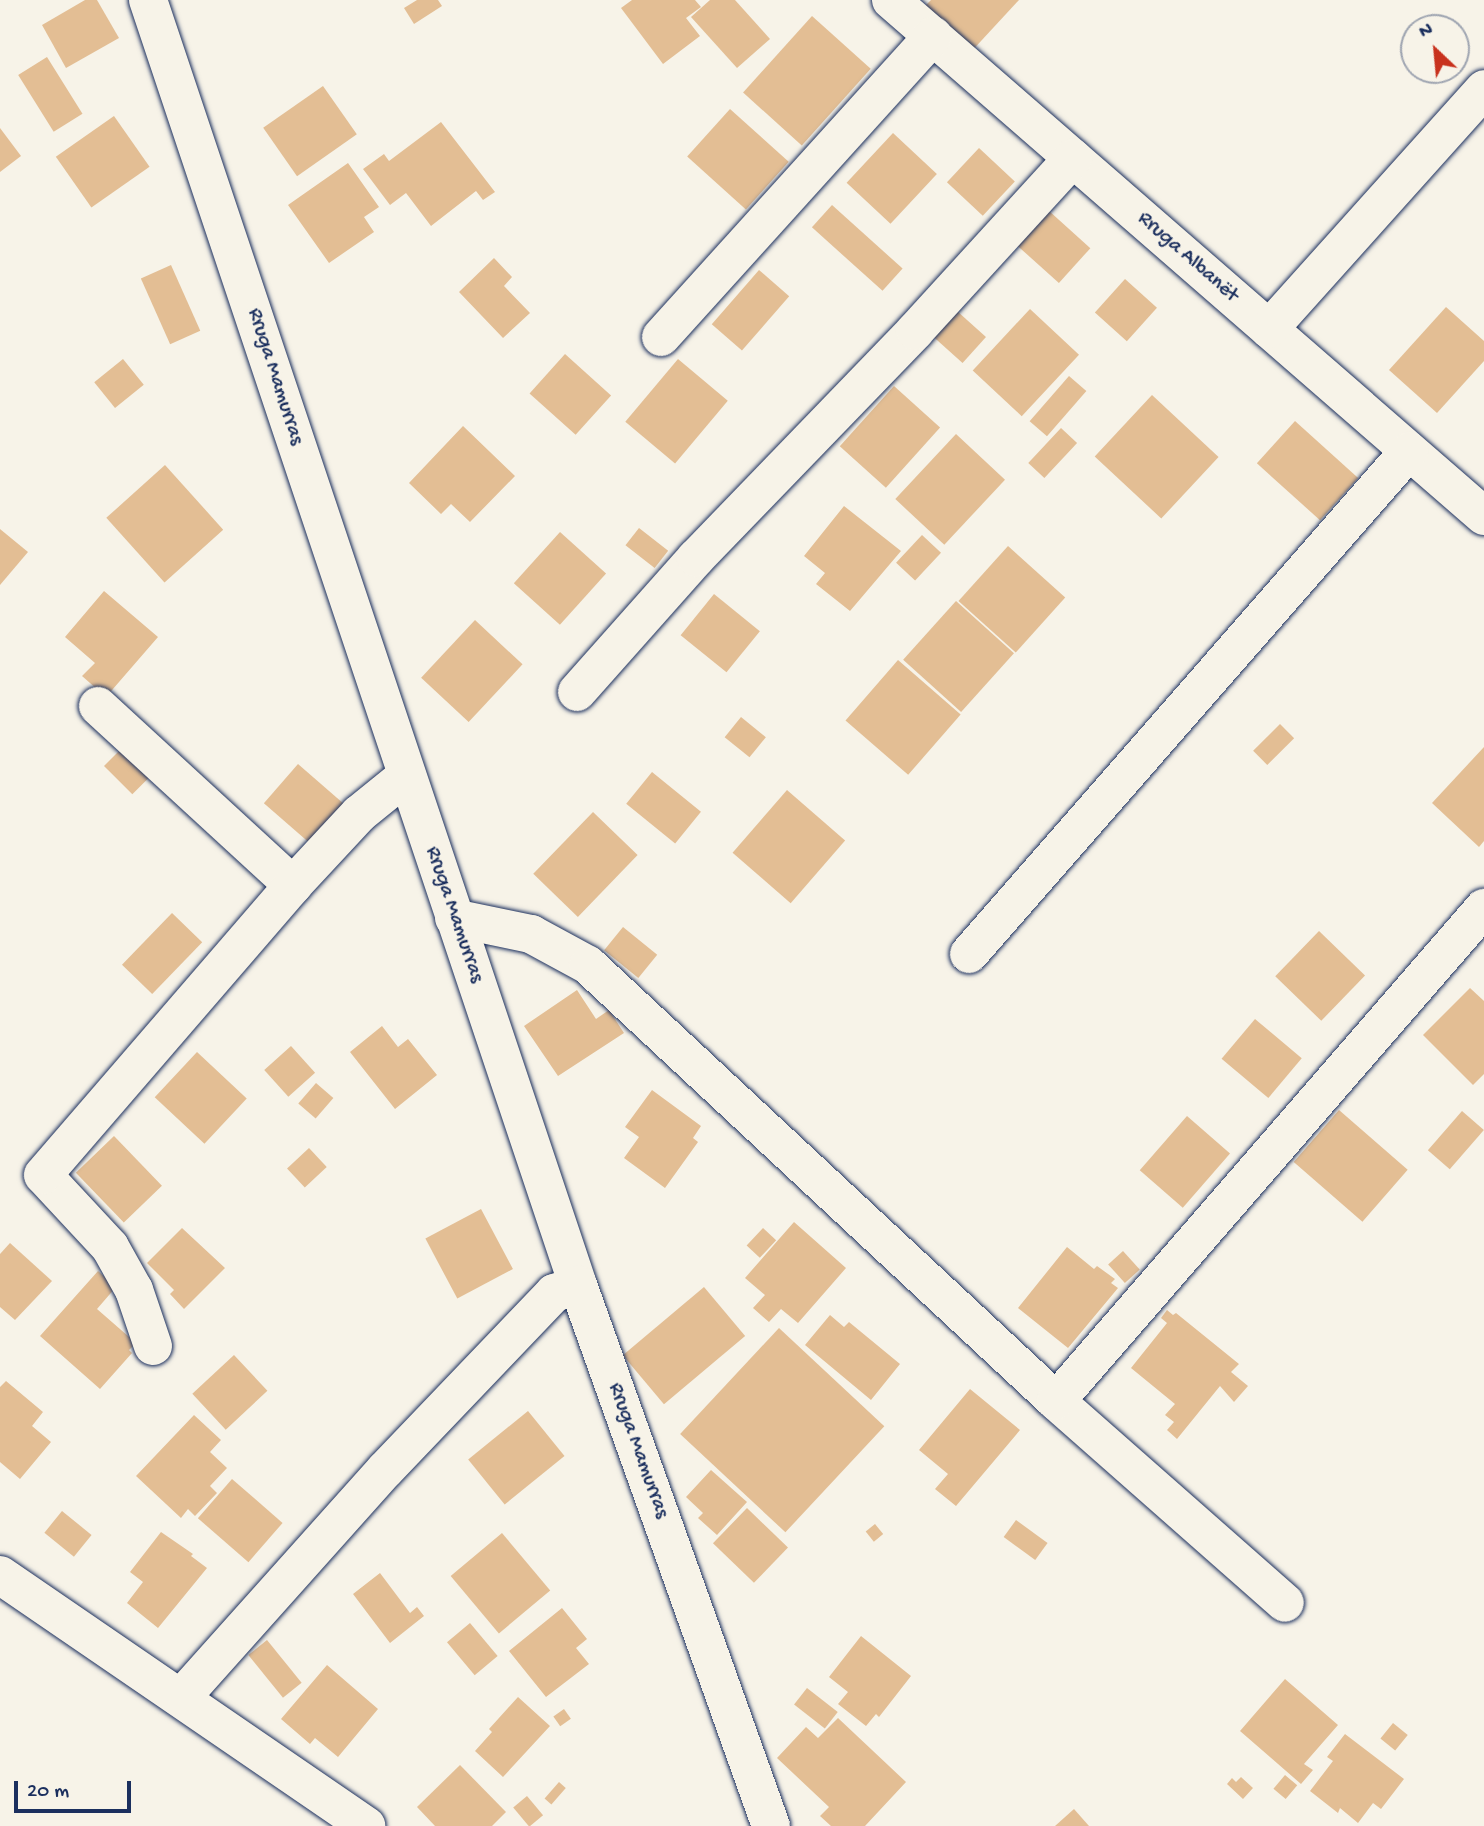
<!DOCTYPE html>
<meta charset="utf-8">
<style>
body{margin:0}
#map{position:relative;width:1484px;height:1826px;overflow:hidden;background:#f7f3e8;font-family:"Gochi Hand",sans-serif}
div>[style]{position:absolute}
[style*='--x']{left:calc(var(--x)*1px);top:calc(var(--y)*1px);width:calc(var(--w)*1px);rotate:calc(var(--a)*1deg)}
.building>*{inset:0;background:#e3be94;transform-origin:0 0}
.roads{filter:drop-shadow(0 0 2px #1b2f5e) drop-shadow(0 0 2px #1b2f5e)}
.minor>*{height:38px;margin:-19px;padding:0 19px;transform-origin:19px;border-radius:19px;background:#f7f3e8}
span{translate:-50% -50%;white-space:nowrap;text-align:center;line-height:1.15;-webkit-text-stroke:5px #f7f3e8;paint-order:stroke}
.street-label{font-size:21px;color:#1b2f5e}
.north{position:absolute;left:1400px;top:14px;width:70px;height:70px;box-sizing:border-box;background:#f7f3e8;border:2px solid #9fa5b1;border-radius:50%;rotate:334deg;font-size:19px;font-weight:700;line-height:28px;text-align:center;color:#1b2f5e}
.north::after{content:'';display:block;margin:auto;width:24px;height:32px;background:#c8321e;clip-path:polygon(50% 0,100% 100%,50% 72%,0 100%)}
.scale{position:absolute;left:14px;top:1781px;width:117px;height:32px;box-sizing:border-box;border:4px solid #1b2f5e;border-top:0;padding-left:9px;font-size:21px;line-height:24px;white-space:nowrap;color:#1b2f5e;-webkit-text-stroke:5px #f7f3e8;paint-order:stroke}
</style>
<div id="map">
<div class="building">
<i style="clip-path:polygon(85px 0,97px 0,119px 38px,66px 68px,42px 25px)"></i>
<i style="clip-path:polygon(417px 0,438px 0,442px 6px,414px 24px,404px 8px)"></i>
<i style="clip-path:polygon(632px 0,695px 0,701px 7px,686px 18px,700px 36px,663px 64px,621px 8px)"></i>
<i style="clip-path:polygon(710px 0,735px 0,770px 39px,737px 68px,691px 17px)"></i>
<i style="clip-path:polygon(931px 0,1019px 0,969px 54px,921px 10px)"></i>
<i style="left:812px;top:16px;width:79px;height:103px;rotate:42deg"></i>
<i style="left:47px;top:57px;width:67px;height:34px;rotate:58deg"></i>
<i style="left:323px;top:86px;width:59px;height:73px;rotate:55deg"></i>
<i style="left:730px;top:109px;width:79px;height:64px;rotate:42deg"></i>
<i style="left:114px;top:116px;width:62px;height:71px;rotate:55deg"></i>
<i style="clip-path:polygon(441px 122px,495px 192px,483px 200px,476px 191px,431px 226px,406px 193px,390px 205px,363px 169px,384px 154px,389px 161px)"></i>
<i style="clip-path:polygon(0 128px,21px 156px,0 172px)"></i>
<i style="left:893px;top:133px;width:60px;height:68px;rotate:43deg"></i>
<i style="left:979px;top:148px;width:49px;height:47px;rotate:43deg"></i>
<i style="clip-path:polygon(348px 163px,379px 207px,364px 217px,374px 232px,329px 263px,288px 205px)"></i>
<i style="left:832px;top:205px;width:95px;height:30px;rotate:42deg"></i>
<i style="left:1048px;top:210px;width:57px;height:47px;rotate:42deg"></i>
<i style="clip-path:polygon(494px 258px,512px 277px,504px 286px,530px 313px,503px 338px,459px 292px)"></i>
<i style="left:171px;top:265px;width:72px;height:33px;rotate:66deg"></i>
<i style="left:759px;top:270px;width:40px;height:72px;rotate:41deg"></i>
<i style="left:1125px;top:279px;width:43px;height:45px;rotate:42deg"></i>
<i style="clip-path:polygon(1446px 307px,1484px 341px,1484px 361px,1437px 413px,1389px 370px)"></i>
<i style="left:1030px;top:309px;width:67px;height:84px;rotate:43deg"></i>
<i style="left:957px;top:311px;width:39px;height:35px;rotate:42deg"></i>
<i style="left:565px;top:354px;width:62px;height:53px;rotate:42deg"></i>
<i style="left:123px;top:359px;width:33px;height:37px;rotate:51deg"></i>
<i style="left:678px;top:359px;width:65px;height:82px;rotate:40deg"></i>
<i style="left:1069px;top:376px;width:23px;height:60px;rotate:41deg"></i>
<i style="left:894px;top:386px;width:62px;height:81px;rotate:42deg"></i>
<i style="left:1152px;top:395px;width:91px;height:84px;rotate:43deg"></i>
<i style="left:1295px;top:421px;width:85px;height:57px;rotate:42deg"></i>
<i style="clip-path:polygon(463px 426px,515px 476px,470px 522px,451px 504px,441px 514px,409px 483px)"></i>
<i style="left:1061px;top:428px;width:22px;height:48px;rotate:43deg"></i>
<i style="left:956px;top:434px;width:67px;height:89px;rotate:43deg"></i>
<i style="left:165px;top:465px;width:87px;height:79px;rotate:48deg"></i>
<i style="clip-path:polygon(844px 506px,901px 551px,850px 611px,816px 584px,825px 573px,804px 556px)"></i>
<i style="left:639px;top:528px;width:37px;height:22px;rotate:38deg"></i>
<i style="clip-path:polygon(0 529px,28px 552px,0 585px)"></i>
<i style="left:560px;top:532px;width:62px;height:69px;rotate:42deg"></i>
<i style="left:922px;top:535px;width:26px;height:38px;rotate:43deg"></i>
<i style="left:1008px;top:546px;width:77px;height:74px;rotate:42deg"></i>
<i style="clip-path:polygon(104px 591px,158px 637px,106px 697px,82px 676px,95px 663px,65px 637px)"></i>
<i style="left:714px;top:594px;width:59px;height:53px;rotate:39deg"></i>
<i style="left:956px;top:601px;width:78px;height:79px;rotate:42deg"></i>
<i style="left:475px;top:620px;width:65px;height:79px;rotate:43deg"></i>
<i style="left:898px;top:660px;width:83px;height:80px;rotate:41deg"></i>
<i style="left:741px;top:717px;width:32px;height:26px;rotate:39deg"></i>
<i style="left:1280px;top:724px;width:20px;height:38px;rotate:45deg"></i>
<i style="clip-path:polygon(1484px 747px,1484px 841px,1479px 847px,1432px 803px)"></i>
<i style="left:121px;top:749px;width:40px;height:24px;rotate:45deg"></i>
<i style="left:298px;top:764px;width:64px;height:52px;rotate:41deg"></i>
<i style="left:652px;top:772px;width:63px;height:41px;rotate:39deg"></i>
<i style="left:787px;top:790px;width:77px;height:83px;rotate:41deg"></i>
<i style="left:593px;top:812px;width:62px;height:86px;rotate:44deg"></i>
<i style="left:172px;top:913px;width:42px;height:72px;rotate:44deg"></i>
<i style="left:623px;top:927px;width:44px;height:30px;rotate:39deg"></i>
<i style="left:1319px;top:931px;width:64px;height:63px;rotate:44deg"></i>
<i style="clip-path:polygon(1470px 988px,1484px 1001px,1484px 1074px,1473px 1085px,1423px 1035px)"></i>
<i style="clip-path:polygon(577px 990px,596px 1019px,609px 1010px,624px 1033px,558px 1076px,524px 1026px)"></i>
<i style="left:1255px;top:1019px;width:61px;height:52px;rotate:40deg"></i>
<i style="clip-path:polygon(382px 1026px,398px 1047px,408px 1039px,437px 1075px,395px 1109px,350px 1052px)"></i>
<i style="left:291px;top:1046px;width:36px;height:36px;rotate:48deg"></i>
<i style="left:197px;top:1052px;width:68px;height:62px;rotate:43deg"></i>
<i style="left:316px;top:1083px;width:23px;height:27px;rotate:41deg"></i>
<i style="clip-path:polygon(652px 1090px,701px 1126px,693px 1138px,698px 1142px,665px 1188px,624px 1158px,639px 1137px,625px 1127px)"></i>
<i style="left:1339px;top:1110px;width:91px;height:69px;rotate:41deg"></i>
<i style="left:1462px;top:1111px;width:29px;height:52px;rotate:41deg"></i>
<i style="left:1187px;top:1116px;width:57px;height:72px;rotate:41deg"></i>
<i style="left:114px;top:1136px;width:69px;height:53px;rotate:46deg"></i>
<i style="left:309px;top:1148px;width:26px;height:30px;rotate:47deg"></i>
<i style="left:481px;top:1209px;width:68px;height:63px;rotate:62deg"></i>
<i style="clip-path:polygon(794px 1222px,846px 1268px,798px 1323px,781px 1309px,769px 1322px,753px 1308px,765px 1295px,745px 1278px)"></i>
<i style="clip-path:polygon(182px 1228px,225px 1268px,184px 1309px,170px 1294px,174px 1290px,147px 1263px)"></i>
<i style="left:763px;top:1228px;width:18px;height:24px;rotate:43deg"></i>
<i style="clip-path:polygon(10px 1243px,52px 1281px,15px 1320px,0 1307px,0 1254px)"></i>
<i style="clip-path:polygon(1067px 1247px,1094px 1269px,1097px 1266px,1115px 1279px,1111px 1283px,1118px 1288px,1068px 1348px,1018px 1308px)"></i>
<i style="left:1123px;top:1251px;width:25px;height:20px;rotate:48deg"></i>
<i style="clip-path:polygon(98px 1271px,116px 1287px,97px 1309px,136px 1343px,129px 1350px,132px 1353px,100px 1389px,40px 1336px)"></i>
<i style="left:704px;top:1287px;width:64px;height:106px;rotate:50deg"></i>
<i style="clip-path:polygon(1167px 1310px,1173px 1315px,1176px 1313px,1239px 1364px,1231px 1372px,1248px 1386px,1234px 1402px,1220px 1386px,1177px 1439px,1167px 1430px,1174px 1422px,1165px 1415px,1175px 1404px,1131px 1368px,1167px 1323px,1161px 1318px)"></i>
<i style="clip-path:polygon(830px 1315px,844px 1327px,849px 1322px,900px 1364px,871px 1400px,805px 1345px)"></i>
<i style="left:779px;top:1328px;width:144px;height:145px;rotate:43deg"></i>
<i style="left:234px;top:1355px;width:49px;height:57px;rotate:47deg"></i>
<i style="clip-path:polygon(6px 1381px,43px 1412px,32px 1426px,51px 1442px,20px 1479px,0 1462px,0 1387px)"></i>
<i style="clip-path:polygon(970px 1389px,1020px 1430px,956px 1506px,935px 1489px,948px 1474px,919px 1450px)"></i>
<i style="left:528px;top:1411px;width:58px;height:77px;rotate:51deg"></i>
<i style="clip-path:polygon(194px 1415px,221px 1440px,210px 1452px,227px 1468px,210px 1486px,217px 1493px,195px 1516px,188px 1509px,181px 1518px,136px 1476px)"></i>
<i style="clip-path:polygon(711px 1470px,747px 1502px,717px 1535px,698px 1518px,703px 1513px,686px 1497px)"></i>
<i style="left:232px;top:1479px;width:67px;height:52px;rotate:41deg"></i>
<i style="left:747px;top:1508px;width:57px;height:49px;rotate:44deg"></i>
<i style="left:62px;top:1511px;width:38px;height:28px;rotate:39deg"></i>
<i style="left:1016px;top:1520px;width:39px;height:21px;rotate:36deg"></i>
<i style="left:875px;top:1524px;width:13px;height:12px;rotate:51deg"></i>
<i style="clip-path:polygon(161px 1532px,193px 1554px,191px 1556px,207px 1568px,158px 1628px,127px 1603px,143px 1582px,130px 1572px)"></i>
<i style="left:502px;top:1533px;width:75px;height:67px;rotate:50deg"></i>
<i style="clip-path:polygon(380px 1573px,410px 1613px,417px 1607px,424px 1616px,390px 1643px,353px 1594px)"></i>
<i style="clip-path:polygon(562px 1608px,587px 1639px,576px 1648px,589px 1664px,546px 1697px,509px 1651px)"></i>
<i style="left:470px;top:1623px;width:43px;height:30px;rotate:50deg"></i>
<i style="clip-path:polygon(861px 1636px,911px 1676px,879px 1717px,876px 1714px,866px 1726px,838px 1704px,848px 1692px,829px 1677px)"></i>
<i style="left:267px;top:1640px;width:55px;height:24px;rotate:51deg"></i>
<i style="clip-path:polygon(327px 1665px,378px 1709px,338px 1757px,315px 1738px,310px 1744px,281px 1719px)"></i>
<i style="clip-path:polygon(1285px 1679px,1338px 1725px,1304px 1764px,1313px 1770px,1301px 1784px,1240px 1731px)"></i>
<i style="left:807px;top:1688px;width:39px;height:21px;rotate:38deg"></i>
<i style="clip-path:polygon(518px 1697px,550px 1726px,503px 1777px,475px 1751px,492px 1732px,489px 1729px)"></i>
<i style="left:564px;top:1709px;width:12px;height:13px;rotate:55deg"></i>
<i style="clip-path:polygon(838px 1718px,906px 1782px,865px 1826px,831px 1826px,820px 1816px,829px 1807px,777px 1758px,806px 1727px,818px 1738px)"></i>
<i style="left:1393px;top:1723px;width:19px;height:20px;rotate:39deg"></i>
<i style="clip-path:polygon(1345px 1734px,1404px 1779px,1381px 1809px,1373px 1803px,1358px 1823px,1340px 1808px,1338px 1813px,1310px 1791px,1333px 1761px,1327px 1757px)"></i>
<i style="clip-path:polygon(460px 1765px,506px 1812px,492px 1826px,435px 1826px,417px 1807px)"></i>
<i style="left:1285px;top:1775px;width:16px;height:18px;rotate:40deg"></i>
<i style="clip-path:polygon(1241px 1777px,1253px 1788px,1243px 1799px,1227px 1784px,1232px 1778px,1236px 1782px)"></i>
<i style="left:559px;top:1782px;width:9px;height:22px;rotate:41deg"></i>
<i style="left:527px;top:1796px;width:25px;height:18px;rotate:50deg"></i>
<i style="clip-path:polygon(1074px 1809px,1089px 1826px,1055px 1826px)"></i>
</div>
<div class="roads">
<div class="minor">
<i style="--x:148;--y:0;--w:1355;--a:71.5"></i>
<i style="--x:578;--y:1285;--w:574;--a:70.37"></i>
<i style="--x:891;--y:0;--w:786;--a:41.03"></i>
<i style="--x:1269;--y:329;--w:322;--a:-48.1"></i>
<i style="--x:661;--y:337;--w:406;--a:-47.9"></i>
<i style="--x:577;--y:692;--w:179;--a:-48.4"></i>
<i style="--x:696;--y:558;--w:315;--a:-46"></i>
<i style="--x:915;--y:331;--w:234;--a:-47.6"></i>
<i style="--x:98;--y:706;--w:265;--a:42.6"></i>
<i style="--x:454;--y:918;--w:79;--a:11.7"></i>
<i style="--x:531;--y:934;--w:65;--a:28.5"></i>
<i style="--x:588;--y:965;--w:640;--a:42.97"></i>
<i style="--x:1056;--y:1401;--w:305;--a:41.4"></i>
<i style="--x:969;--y:954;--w:668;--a:-48.82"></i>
<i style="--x:153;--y:1346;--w:59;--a:-108.7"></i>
<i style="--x:134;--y:1290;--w:49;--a:-119.2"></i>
<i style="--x:110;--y:1247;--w:98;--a:-132.9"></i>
<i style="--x:43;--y:1175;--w:383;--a:-49.2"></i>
<i style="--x:293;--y:885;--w:97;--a:-47.1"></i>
<i style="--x:359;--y:814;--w:60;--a:-39"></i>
<i style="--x:1056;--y:1401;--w:653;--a:-49.04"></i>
<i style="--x:0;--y:1575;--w:444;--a:34.4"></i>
<i style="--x:181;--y:1698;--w:306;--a:-48.2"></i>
<i style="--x:385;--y:1470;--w:245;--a:-46.3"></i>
<i style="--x:554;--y:1293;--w:25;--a:-18"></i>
</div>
</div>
<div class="street-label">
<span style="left:1187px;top:258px;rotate:41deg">Rruga Albanët</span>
<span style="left:274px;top:377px;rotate:72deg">Rruga Mamurras</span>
<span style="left:453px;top:915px;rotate:71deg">Rruga Mamurras</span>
<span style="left:637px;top:1451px;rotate:70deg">Rruga Mamurras</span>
</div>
<div class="north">N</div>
<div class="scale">20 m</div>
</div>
